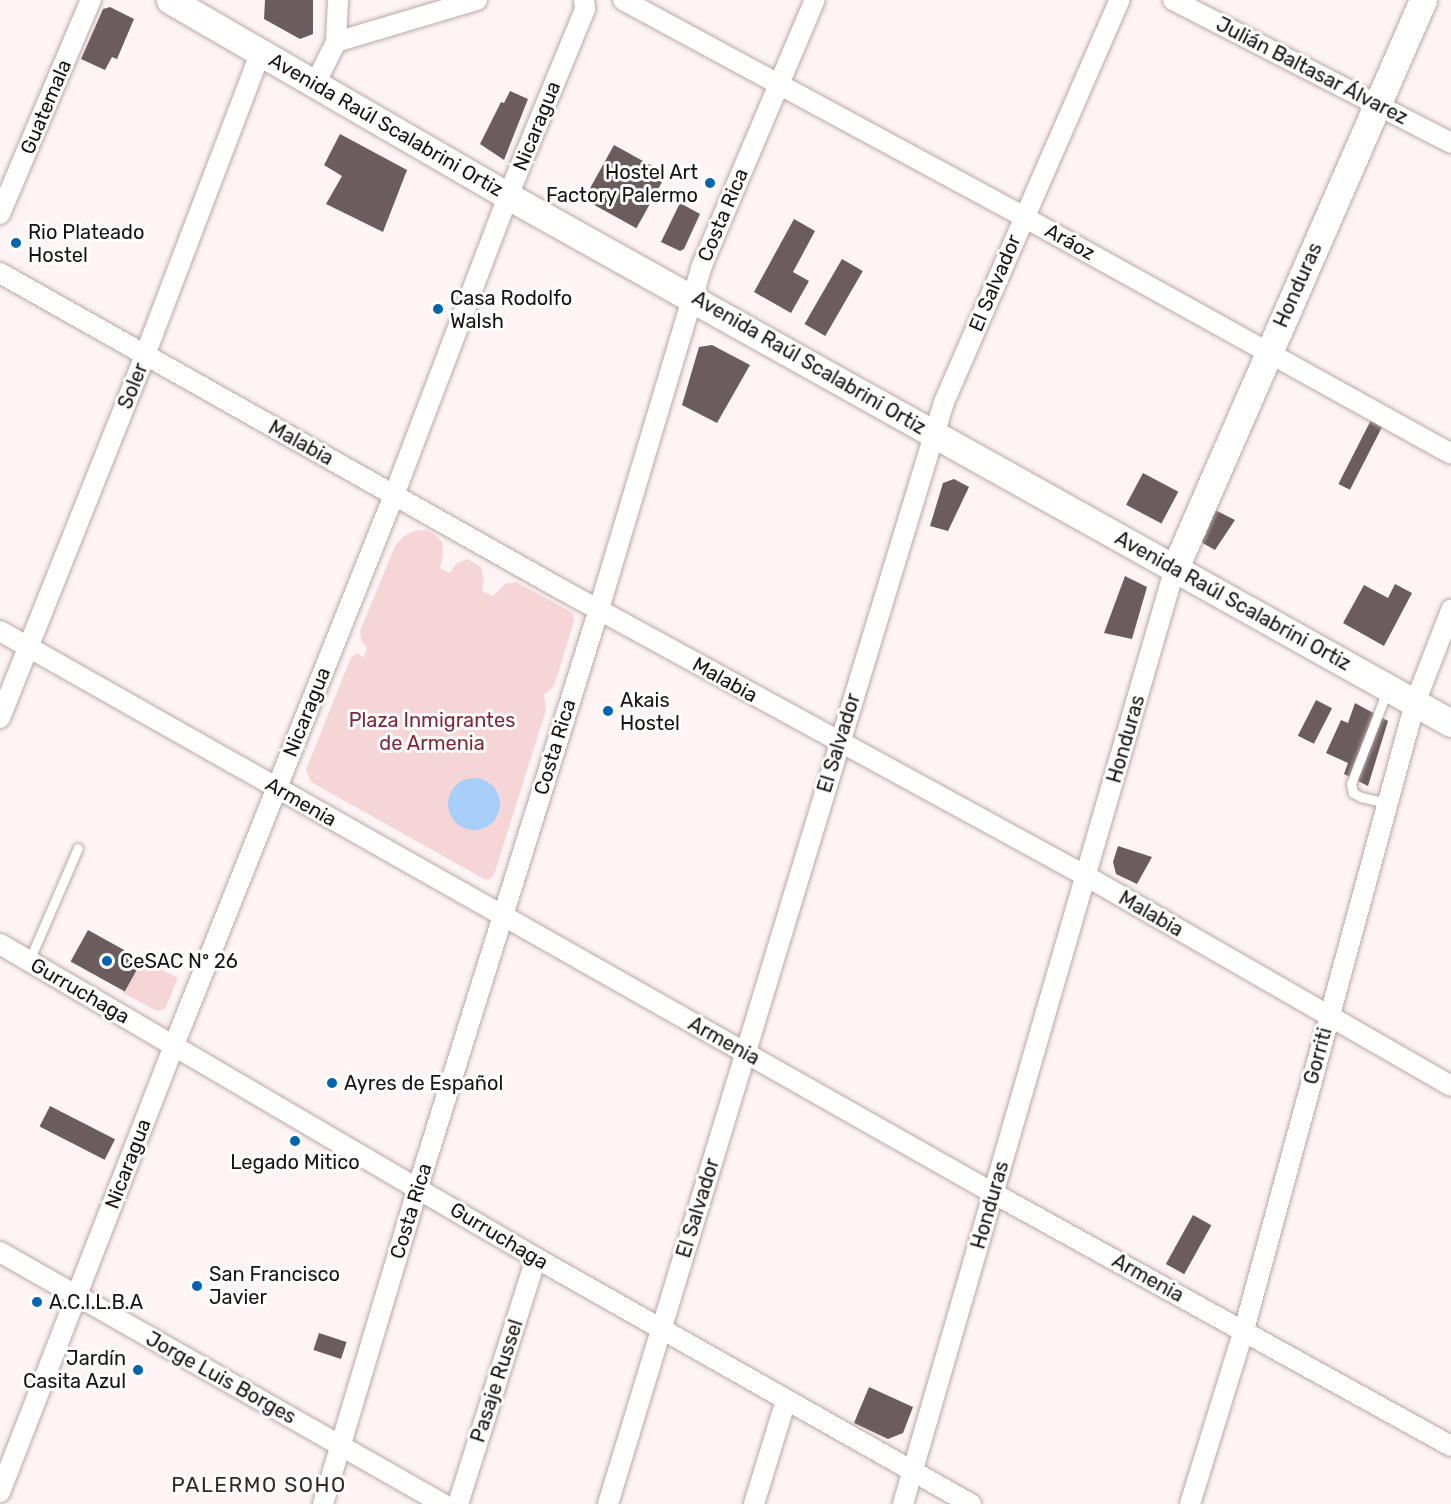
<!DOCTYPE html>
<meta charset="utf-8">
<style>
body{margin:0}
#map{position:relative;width:1451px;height:1504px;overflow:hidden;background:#fef4f5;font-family:Rubik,sans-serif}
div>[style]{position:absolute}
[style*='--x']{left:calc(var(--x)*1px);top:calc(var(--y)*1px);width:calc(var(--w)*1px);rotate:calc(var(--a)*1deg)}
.green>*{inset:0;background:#f6d5d7}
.water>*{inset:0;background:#a7cffa}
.round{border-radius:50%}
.building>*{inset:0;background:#6b5c5d;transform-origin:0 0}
.roads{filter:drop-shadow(0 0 2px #b9a8a9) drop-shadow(0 0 2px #b9a8a9)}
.lane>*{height:9px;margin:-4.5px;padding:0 4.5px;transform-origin:4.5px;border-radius:4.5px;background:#fff}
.street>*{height:20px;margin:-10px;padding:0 10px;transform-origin:10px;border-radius:10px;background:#fff}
.secondary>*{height:27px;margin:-13.5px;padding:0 13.5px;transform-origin:13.5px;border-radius:13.5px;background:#fff}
.dots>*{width:16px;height:16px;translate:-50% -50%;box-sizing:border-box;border:3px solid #fff;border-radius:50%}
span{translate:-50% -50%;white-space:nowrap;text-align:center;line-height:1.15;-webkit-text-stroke:6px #fff;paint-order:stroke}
.street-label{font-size:20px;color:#181213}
.poi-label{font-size:20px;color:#181213}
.right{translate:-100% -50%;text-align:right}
.left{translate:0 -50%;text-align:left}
.park-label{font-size:20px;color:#812838}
.neighbourhood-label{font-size:21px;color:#342728;letter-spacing:1.5px}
</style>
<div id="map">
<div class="green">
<i style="clip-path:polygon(425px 530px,434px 534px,442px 542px,443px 554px,440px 568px,450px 573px,457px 563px,467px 559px,481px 567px,484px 580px,482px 591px,493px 596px,505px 584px,516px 582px,573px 613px,574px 621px,554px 686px,544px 695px,546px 710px,494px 875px,489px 880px,484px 879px,311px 782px,306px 770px,351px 657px,358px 653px,363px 658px,367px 648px,361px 639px,360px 631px,395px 546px,403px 537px,414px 531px)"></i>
<i style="clip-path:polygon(142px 960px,178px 978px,165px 1009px,157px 1011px,123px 993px)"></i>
</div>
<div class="water">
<i class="round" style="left:448px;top:778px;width:52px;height:52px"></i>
</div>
<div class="building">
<i style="clip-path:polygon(265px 0,313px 0,313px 34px,300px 39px,264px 19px)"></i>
<i style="clip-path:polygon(110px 7px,134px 19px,117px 59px,112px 57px,105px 70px,81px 59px,103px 9px)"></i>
<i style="clip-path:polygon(510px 91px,528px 99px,504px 160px,480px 144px,501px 102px,504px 103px)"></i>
<i style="clip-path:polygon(340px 134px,407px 170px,383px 232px,326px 204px,342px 176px,324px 165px)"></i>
<i style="left:614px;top:145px;width:60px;height:62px;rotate:29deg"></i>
<i style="clip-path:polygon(680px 203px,700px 214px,684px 249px,680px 251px,661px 242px)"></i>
<i style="clip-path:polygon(794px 219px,815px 231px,793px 272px,809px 281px,791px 313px,754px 292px)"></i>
<i style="left:842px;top:259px;width:24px;height:75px;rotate:30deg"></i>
<i style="clip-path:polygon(712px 345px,750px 365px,717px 423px,682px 405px,699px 347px)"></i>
<i style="left:1372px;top:418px;width:13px;height:74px;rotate:27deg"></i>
<i style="left:1143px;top:473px;width:40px;height:36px;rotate:28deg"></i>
<i style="clip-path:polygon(954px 479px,969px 487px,948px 531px,930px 526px,943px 483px)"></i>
<i style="clip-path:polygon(1215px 510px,1235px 520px,1215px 550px,1199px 541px)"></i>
<i style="clip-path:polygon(1125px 576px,1147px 587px,1132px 639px,1104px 633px)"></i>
<i style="clip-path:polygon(1395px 584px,1412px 593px,1384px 646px,1343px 623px,1364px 585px,1388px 598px)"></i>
<i style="left:1316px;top:700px;width:18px;height:40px;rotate:27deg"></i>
<i style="clip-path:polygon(1355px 703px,1388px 721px,1368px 786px,1344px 774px,1348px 763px,1326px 753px,1341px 720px,1348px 723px)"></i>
<i style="clip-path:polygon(1118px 846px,1152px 857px,1137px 884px,1116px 874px,1113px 862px)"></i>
<i style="left:88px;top:930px;width:62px;height:36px;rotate:29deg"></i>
<i style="left:50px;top:1106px;width:73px;height:23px;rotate:27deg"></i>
<i style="left:1193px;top:1215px;width:21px;height:56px;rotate:29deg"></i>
<i style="left:319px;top:1333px;width:29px;height:18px;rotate:18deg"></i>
<i style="clip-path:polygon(869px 1387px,913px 1407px,903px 1433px,888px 1439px,854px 1423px)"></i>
</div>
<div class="roads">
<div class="lane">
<i style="--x:1387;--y:691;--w:100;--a:111.2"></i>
<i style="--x:1351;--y:784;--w:9;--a:77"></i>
<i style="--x:1353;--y:793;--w:9;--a:27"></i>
<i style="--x:1361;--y:797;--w:27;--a:13"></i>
<i style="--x:29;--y:961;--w:123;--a:-66.6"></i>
</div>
<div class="street">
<i style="--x:623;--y:0;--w:456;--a:28.4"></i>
<i style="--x:1024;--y:217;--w:488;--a:29"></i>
<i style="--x:1173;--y:0;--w:313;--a:27.2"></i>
<i style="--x:336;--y:42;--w:147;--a:-16.6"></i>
<i style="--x:316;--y:82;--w:45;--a:-63.4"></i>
<i style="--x:336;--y:42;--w:42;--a:-87.3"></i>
<i style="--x:0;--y:214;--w:233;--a:-67"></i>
<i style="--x:0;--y:273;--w:639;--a:29.41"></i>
<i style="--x:557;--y:587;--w:603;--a:28.65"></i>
<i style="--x:1086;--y:876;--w:421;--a:29.9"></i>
<i style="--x:0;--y:631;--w:1141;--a:29.51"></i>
<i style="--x:993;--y:1193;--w:523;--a:28.92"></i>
<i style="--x:0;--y:718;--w:391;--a:-68.2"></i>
<i style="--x:145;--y:355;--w:324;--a:-69.1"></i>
<i style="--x:0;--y:944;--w:621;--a:30.36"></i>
<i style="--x:536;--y:1258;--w:500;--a:29.5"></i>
<i style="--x:0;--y:1252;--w:510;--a:29.63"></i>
<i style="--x:0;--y:1492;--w:480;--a:-68.7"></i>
<i style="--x:174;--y:1045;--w:592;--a:-68.2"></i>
<i style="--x:394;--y:495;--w:320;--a:-69.1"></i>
<i style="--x:508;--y:196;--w:202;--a:-67.6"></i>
<i style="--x:585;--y:9;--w:9;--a:-96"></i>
<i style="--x:323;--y:1504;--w:331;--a:-73.3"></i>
<i style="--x:418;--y:1187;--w:606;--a:-72.61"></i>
<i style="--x:599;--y:609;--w:356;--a:-73.3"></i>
<i style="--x:701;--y:268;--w:291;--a:-67"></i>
<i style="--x:458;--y:1504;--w:258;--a:-72.4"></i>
<i style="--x:608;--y:1504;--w:1152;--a:-73.04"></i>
<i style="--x:944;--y:402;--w:439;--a:-66.4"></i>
<i style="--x:754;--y:1504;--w:109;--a:-72.9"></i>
<i style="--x:903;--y:1504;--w:975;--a:-73.8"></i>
<i style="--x:1190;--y:1504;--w:182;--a:-72.8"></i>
<i style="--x:1244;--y:1330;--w:650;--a:-74.74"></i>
<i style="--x:1415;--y:703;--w:100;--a:-68.8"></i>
</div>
<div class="secondary">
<i style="--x:170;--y:0;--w:391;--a:30.1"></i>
<i style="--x:508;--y:196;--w:1080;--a:29.2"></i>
<i style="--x:1175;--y:568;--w:620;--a:-66.41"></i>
</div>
</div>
<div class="dots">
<i style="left:710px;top:183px;background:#0064b0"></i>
<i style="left:16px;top:243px;background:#0064b0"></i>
<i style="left:438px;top:309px;background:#0064b0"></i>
<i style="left:608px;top:711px;background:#0064b0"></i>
<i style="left:107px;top:961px;background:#0064b0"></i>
<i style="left:332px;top:1083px;background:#0064b0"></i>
<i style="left:295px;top:1141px;background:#0064b0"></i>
<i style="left:197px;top:1286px;background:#0064b0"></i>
<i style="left:37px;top:1302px;background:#0064b0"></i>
<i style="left:138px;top:1370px;background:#0064b0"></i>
</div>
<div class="street-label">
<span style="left:1312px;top:71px;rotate:27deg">Julián Baltasar Álvarez</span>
<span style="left:46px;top:107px;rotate:-67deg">Guatemala</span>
<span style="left:386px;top:125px;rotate:30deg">Avenida Raúl Scalabrini Ortiz</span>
<span style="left:537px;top:126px;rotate:-68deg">Nicaragua</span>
<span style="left:723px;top:215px;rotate:-67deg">Costa Rica</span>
<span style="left:1070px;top:242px;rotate:29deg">Aráoz</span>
<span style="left:995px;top:283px;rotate:-67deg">El Salvador</span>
<span style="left:1298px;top:285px;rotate:-66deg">Honduras</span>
<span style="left:809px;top:363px;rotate:30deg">Avenida Raúl Scalabrini Ortiz</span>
<span style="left:133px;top:386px;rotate:-68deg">Soler</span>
<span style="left:301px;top:443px;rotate:29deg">Malabia</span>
<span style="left:1233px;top:601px;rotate:29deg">Avenida Raúl Scalabrini Ortiz</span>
<span style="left:725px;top:680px;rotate:29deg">Malabia</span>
<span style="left:307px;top:712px;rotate:-68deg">Nicaragua</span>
<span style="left:1126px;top:739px;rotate:-74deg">Honduras</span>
<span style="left:839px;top:743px;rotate:-73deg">El Salvador</span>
<span style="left:555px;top:747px;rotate:-73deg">Costa Rica</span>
<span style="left:301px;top:802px;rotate:30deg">Armenia</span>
<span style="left:1151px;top:914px;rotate:30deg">Malabia</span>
<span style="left:80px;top:991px;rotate:30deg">Gurruchaga</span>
<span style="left:724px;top:1041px;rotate:29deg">Armenia</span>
<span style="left:1318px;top:1056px;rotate:-75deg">Gorriti</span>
<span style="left:128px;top:1164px;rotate:-69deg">Nicaragua</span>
<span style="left:990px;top:1205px;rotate:-74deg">Honduras</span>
<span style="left:698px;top:1208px;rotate:-73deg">El Salvador</span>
<span style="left:411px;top:1211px;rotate:-73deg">Costa Rica</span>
<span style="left:499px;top:1236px;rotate:31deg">Gurruchaga</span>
<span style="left:1148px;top:1278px;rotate:29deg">Armenia</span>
<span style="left:221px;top:1378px;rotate:29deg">Jorge Luis Borges</span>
<span style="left:497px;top:1381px;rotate:-72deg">Pasaje Russel</span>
</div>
<div class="poi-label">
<span class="right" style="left:698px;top:184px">Hostel Art<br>Factory Palermo</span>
<span class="left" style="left:28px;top:244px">Rio Plateado<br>Hostel</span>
<span class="left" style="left:450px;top:310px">Casa Rodolfo<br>Walsh</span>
<span class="left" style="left:620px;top:712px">Akais<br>Hostel</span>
<span class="left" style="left:120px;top:961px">CeSAC Nº 26</span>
<span class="left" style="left:344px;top:1083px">Ayres de Español</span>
<span style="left:295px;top:1162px">Legado Mitico</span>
<span class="left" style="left:209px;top:1286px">San Francisco<br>Javier</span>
<span class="left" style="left:49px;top:1302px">A.C.I.L.B.A</span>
<span class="right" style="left:126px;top:1370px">Jardín<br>Casita Azul</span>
</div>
<div class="park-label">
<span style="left:432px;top:732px">Plaza Inmigrantes<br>de Armenia</span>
</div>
<div class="neighbourhood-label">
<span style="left:259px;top:1485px">PALERMO SOHO</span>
</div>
</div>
